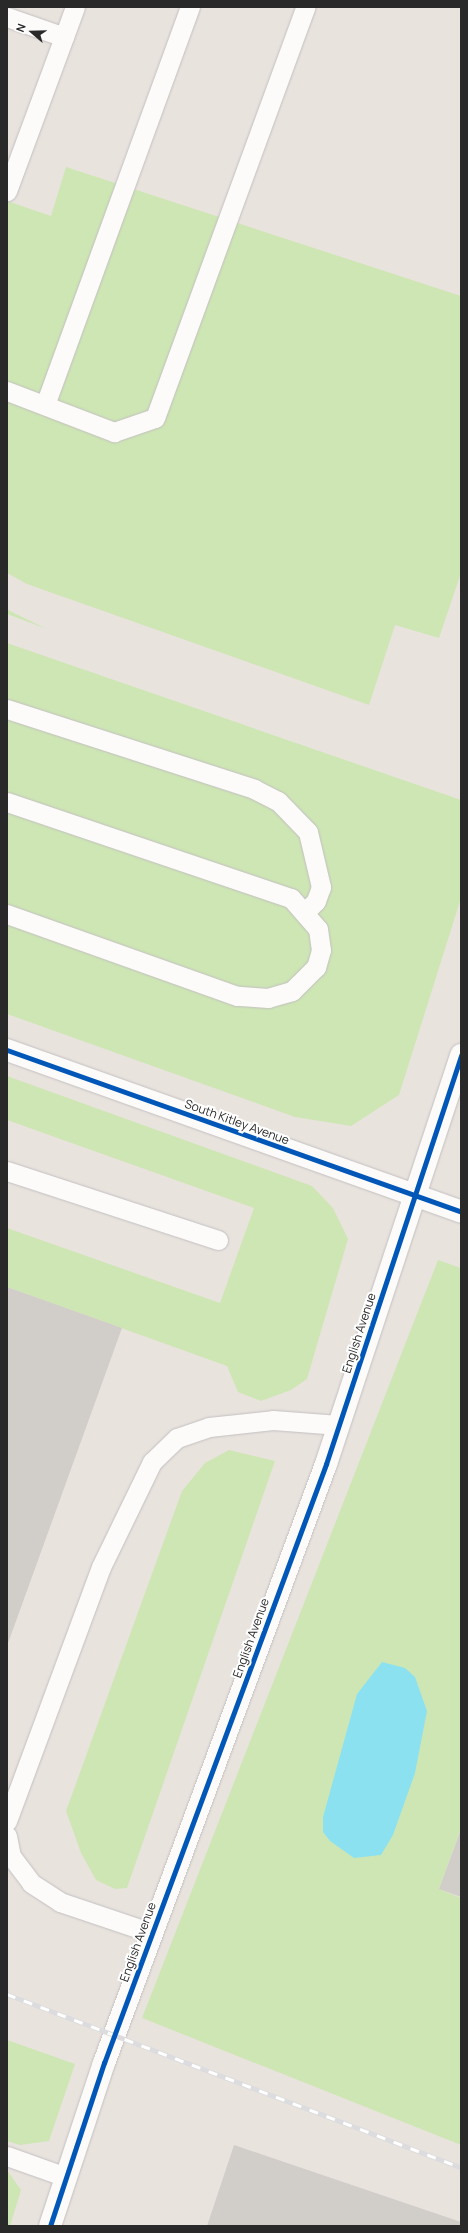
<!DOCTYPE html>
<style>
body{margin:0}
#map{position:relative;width:468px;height:2233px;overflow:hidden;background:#e9e3de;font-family:Manrope,sans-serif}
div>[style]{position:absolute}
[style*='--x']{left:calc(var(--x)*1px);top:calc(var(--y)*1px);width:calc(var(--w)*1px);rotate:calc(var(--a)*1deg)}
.green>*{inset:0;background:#cee6b4}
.water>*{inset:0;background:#8ce1f0}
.building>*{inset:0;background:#d1cdc9}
.roads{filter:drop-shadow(0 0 1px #c2c0c0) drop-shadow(0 0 1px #c2c0c0)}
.lane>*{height:19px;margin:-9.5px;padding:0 9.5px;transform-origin:9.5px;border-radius:9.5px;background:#fcfbfa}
.secondary>*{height:22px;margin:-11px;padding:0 11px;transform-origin:11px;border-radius:11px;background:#fcfbfa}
.rail>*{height:4.5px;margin-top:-2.25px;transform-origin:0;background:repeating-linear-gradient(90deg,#fff 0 9px,#dcdcde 0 18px);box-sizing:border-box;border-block:1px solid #dcdcde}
.cycleway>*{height:5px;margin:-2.5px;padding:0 2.5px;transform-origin:2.5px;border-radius:2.5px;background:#0057b8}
span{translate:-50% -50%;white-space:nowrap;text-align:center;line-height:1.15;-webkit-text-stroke:4px #fff;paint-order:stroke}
.street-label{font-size:12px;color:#292929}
.frame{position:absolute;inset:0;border:8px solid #292929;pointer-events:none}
.north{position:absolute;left:12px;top:12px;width:40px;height:40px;-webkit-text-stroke:3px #fff;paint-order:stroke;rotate:290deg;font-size:11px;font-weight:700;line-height:16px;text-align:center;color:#292929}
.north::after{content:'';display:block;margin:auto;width:14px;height:18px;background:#292929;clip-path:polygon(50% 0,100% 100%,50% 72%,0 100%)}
</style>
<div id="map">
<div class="green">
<i style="clip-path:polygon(66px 167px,461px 296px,461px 573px,439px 638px,395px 625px,369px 705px,27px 584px,7px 573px,7px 201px,51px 216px)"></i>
<i style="clip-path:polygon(7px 608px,10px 611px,47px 629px,7px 614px)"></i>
<i style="clip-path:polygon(7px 643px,461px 800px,461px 898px,399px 1095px,351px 1126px,295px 1117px,7px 1014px)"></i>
<i style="clip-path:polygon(7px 1076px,312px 1186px,333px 1208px,348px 1239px,307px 1379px,291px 1390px,261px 1401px,238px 1392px,227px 1366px,7px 1287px,7px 1228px,220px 1303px,254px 1208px,7px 1120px)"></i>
<i style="clip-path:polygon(438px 1260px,461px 1268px,461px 1828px,439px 1889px,461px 1898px,461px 2145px,142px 2018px)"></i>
<i style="clip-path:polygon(229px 1450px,275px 1461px,127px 1888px,115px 1889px,96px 1880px,81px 1853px,66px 1811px,182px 1491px,205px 1463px)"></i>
<i style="clip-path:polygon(7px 2040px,75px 2064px,49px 2141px,20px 2145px,7px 2141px)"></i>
<i style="clip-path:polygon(7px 2170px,21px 2190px,10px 2226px,7px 2226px)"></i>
</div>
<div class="water">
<i style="clip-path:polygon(382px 1662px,405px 1668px,415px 1677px,427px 1711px,415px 1773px,393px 1835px,381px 1855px,354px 1858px,330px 1841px,323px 1832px,323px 1817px,357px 1694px)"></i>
</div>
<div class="building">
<i style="clip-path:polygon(7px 1287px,122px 1328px,7px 1646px)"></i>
<i style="clip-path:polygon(461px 1829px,461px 1897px,439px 1889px)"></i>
<i style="clip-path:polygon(234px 2145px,461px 2222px,461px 2226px,207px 2226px)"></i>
</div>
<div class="roads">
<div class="lane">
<i style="--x:7;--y:17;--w:60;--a:19.3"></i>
<i style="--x:64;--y:37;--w:32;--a:-70"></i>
<i style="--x:7;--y:191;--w:164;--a:-69.7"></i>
<i style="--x:7;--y:391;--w:115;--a:21"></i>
<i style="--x:114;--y:432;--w:43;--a:-18.9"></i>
<i style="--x:155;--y:418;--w:438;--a:-69.9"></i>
<i style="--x:45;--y:405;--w:424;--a:-70"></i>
<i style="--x:7;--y:709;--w:260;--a:17.9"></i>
<i style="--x:254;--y:789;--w:27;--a:27"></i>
<i style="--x:278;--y:801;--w:43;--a:45.9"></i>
<i style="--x:308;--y:832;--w:57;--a:76.7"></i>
<i style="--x:321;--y:887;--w:15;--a:110"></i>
<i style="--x:316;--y:901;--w:16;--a:135"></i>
<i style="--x:7;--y:802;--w:300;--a:18.7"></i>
<i style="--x:291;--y:898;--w:41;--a:48.9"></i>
<i style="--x:318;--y:929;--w:21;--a:82"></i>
<i style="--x:321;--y:950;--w:18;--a:106"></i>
<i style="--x:316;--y:967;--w:34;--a:135"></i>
<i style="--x:292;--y:991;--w:25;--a:164"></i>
<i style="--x:268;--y:998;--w:31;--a:-176"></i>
<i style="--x:237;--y:996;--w:244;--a:-160.4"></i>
<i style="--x:7;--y:1171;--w:222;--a:18.1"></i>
<i style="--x:7;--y:1821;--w:271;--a:-69.7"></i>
<i style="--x:101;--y:1567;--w:117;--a:-64.1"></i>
<i style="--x:152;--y:1462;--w:35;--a:-44"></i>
<i style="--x:177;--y:1438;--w:34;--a:-19"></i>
<i style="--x:209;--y:1427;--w:64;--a:-6.2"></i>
<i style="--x:273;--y:1420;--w:66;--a:4.3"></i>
<i style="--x:7;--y:1836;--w:20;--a:79"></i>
<i style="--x:11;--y:1856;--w:34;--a:53"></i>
<i style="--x:31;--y:1883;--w:35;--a:33"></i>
<i style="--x:60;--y:1902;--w:97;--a:18.6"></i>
<i style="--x:7;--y:2156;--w:63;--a:19.6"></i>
</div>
<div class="secondary">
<i style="--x:7;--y:1050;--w:482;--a:19.6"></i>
<i style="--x:50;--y:2226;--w:172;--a:-71.7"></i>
<i style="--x:104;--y:2063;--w:639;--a:-69.66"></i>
<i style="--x:326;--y:1464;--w:431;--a:-71.7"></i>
</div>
</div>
<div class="rail">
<i style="--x:7;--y:1994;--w:486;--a:20.9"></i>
</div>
<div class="cycleway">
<i style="--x:7;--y:1050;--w:482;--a:19.6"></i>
<i style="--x:50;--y:2226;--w:172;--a:-71.7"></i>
<i style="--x:104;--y:2063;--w:639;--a:-69.66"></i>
<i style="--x:326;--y:1464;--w:431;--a:-71.7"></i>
</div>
<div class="street-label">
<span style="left:237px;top:1122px;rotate:20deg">South Kitley Avenue</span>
<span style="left:359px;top:1333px;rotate:-72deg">English Avenue</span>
<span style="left:251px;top:1638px;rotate:-70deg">English Avenue</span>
<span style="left:138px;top:1942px;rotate:-70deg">English Avenue</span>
</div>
<div class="frame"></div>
<div class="north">N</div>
</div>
